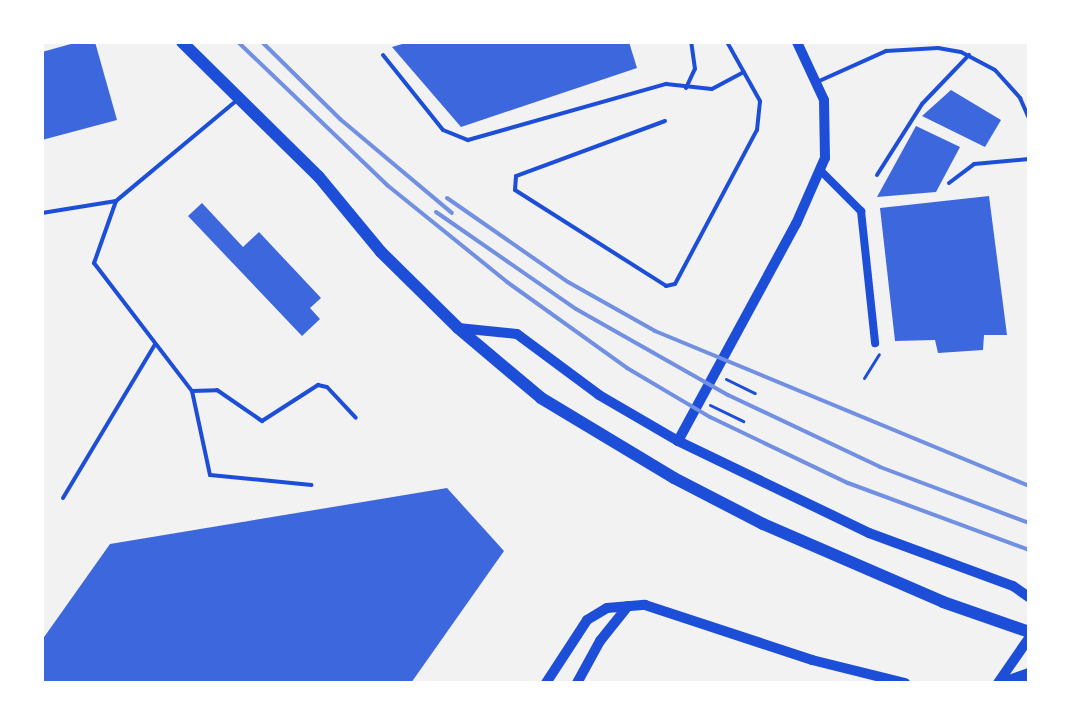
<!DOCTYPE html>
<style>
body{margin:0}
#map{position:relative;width:1071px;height:725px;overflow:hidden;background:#f2f2f2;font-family:"Public Sans",sans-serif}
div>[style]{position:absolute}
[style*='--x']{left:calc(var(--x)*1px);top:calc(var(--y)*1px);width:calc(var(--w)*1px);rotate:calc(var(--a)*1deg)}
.building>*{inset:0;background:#3d67dc}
.path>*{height:3px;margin:-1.5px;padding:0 1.5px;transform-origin:1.5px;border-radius:1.5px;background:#1d4ed8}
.service>*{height:4px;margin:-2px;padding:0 2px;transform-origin:2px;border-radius:2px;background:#1d4ed8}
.minor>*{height:8px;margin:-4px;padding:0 4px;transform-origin:4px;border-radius:4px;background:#1d4ed8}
.tertiary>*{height:10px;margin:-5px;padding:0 5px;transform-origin:5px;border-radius:5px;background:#1d4ed8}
.primary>*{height:12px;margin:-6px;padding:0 6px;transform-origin:6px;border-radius:6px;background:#1d4ed8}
.rail>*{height:4px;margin:-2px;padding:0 2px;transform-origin:2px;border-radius:2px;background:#7290e2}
span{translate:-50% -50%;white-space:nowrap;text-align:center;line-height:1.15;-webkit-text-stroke:6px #fff;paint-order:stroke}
.frame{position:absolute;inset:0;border:44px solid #fff;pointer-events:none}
</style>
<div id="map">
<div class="building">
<i style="clip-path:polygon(78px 42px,95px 42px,117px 120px,42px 140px,42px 52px)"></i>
<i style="clip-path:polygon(409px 42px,629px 42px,637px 68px,461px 127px,392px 47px)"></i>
<i style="clip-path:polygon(951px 90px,1001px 120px,985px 147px,922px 116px)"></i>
<i style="clip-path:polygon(916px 126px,960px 147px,936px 192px,877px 197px)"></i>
<i style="clip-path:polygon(989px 196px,1007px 335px,984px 335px,983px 350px,938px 353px,935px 340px,895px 341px,880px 208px)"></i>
<i style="clip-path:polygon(202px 203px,243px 247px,259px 232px,321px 298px,310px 308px,320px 319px,302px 336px,188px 216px)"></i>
<i style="clip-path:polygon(447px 488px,504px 551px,411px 683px,42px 683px,42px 640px,110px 544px)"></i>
</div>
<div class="path">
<i style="--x:864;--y:378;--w:28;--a:-58"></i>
<i style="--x:726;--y:379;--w:32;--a:26"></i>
<i style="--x:710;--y:405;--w:37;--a:26"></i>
</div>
<div class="service">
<i style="--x:383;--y:55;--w:96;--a:51.3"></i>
<i style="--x:443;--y:130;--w:27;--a:22"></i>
<i style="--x:468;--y:140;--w:206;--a:-15.8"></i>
<i style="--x:666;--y:84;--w:46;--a:6.2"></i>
<i style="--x:712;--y:89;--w:36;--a:-28"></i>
<i style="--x:817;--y:82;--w:76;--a:-24.2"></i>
<i style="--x:886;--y:51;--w:52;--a:-3.3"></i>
<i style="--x:938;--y:48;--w:23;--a:10"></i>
<i style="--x:961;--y:52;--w:38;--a:28"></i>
<i style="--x:995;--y:70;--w:38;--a:48"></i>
<i style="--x:1020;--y:98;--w:22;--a:66"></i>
<i style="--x:686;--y:88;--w:21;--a:-65"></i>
<i style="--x:695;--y:69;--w:27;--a:-98"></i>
<i style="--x:236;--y:101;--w:156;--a:140.2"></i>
<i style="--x:116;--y:201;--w:66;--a:109.5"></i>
<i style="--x:94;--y:263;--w:161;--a:52.6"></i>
<i style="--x:192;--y:391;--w:25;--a:-2"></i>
<i style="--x:217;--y:390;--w:55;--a:34.6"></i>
<i style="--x:262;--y:421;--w:67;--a:-32.7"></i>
<i style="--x:318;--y:385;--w:9;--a:13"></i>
<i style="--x:327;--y:387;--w:42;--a:46.9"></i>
<i style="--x:665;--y:121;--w:159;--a:159.7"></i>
<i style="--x:516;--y:176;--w:14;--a:94"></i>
<i style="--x:515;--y:190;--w:179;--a:32.4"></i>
<i style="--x:666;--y:286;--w:9;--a:-13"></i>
<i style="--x:675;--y:284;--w:174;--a:-62"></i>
<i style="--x:757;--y:130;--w:29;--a:-84"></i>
<i style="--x:760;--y:101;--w:68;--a:-119.2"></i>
<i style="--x:877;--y:175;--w:84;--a:-57.6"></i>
<i style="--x:922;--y:104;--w:68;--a:-46.2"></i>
<i style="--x:949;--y:183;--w:31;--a:-37"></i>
<i style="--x:974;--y:164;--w:55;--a:-5.2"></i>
<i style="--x:42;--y:213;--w:75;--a:-9.2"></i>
<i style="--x:192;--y:391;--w:86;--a:77.9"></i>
<i style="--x:210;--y:475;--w:102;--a:5.6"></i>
<i style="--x:63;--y:498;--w:179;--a:-59.1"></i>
</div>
<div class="minor">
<i style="--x:821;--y:171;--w:57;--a:45"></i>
<i style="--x:861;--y:211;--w:133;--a:83.9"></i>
</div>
<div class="tertiary">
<i style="--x:458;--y:328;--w:59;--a:5.8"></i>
<i style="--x:517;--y:334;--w:102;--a:36.6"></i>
<i style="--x:599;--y:395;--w:91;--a:30.2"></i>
<i style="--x:678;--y:441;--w:212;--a:25.7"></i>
<i style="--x:869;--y:533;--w:153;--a:20.2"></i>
<i style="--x:1013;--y:586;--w:19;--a:35"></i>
<i style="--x:678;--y:441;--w:247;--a:-61.5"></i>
<i style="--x:796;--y:224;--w:72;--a:-66.3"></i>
<i style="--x:825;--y:158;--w:58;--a:-91"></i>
<i style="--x:824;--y:100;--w:64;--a:-115"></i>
<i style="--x:546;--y:683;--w:75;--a:-56.9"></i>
<i style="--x:587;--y:620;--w:23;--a:-31"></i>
<i style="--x:607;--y:608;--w:38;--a:-5"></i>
<i style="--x:645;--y:605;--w:176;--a:18.2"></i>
<i style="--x:812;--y:660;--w:96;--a:13.9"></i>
<i style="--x:577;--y:683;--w:48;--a:-61.3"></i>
<i style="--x:600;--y:641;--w:45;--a:-51.3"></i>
<i style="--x:998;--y:683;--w:55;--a:-55.4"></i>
</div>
<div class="primary">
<i style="--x:182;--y:42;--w:192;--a:44.6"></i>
<i style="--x:319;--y:177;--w:97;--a:50.4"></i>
<i style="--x:381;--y:252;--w:108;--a:44.6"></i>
<i style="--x:458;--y:328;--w:109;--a:40.1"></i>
<i style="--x:541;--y:398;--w:155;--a:31"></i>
<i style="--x:674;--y:478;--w:100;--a:27.3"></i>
<i style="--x:763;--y:524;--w:196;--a:23.4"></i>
<i style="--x:943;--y:602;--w:91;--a:19.2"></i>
<i style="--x:1004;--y:683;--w:27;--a:-20"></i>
</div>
<div class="rail">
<i style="--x:238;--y:42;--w:207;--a:43.8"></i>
<i style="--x:387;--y:185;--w:154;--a:38.9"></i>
<i style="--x:507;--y:282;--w:148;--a:35.6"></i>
<i style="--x:627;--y:368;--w:96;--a:30.6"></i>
<i style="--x:710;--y:417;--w:153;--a:25.6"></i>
<i style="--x:848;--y:483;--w:193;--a:20.3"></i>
<i style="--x:262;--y:42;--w:110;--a:44.6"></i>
<i style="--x:340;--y:119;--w:146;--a:40"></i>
<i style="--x:447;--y:198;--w:147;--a:34.8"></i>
<i style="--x:568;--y:282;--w:100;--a:29.4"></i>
<i style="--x:655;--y:331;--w:405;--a:22.5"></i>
<i style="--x:436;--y:212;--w:170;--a:34.7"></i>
<i style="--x:576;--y:309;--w:175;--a:29.5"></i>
<i style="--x:728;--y:395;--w:168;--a:25.3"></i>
<i style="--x:880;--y:467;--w:159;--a:20.6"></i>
</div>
<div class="frame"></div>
</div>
